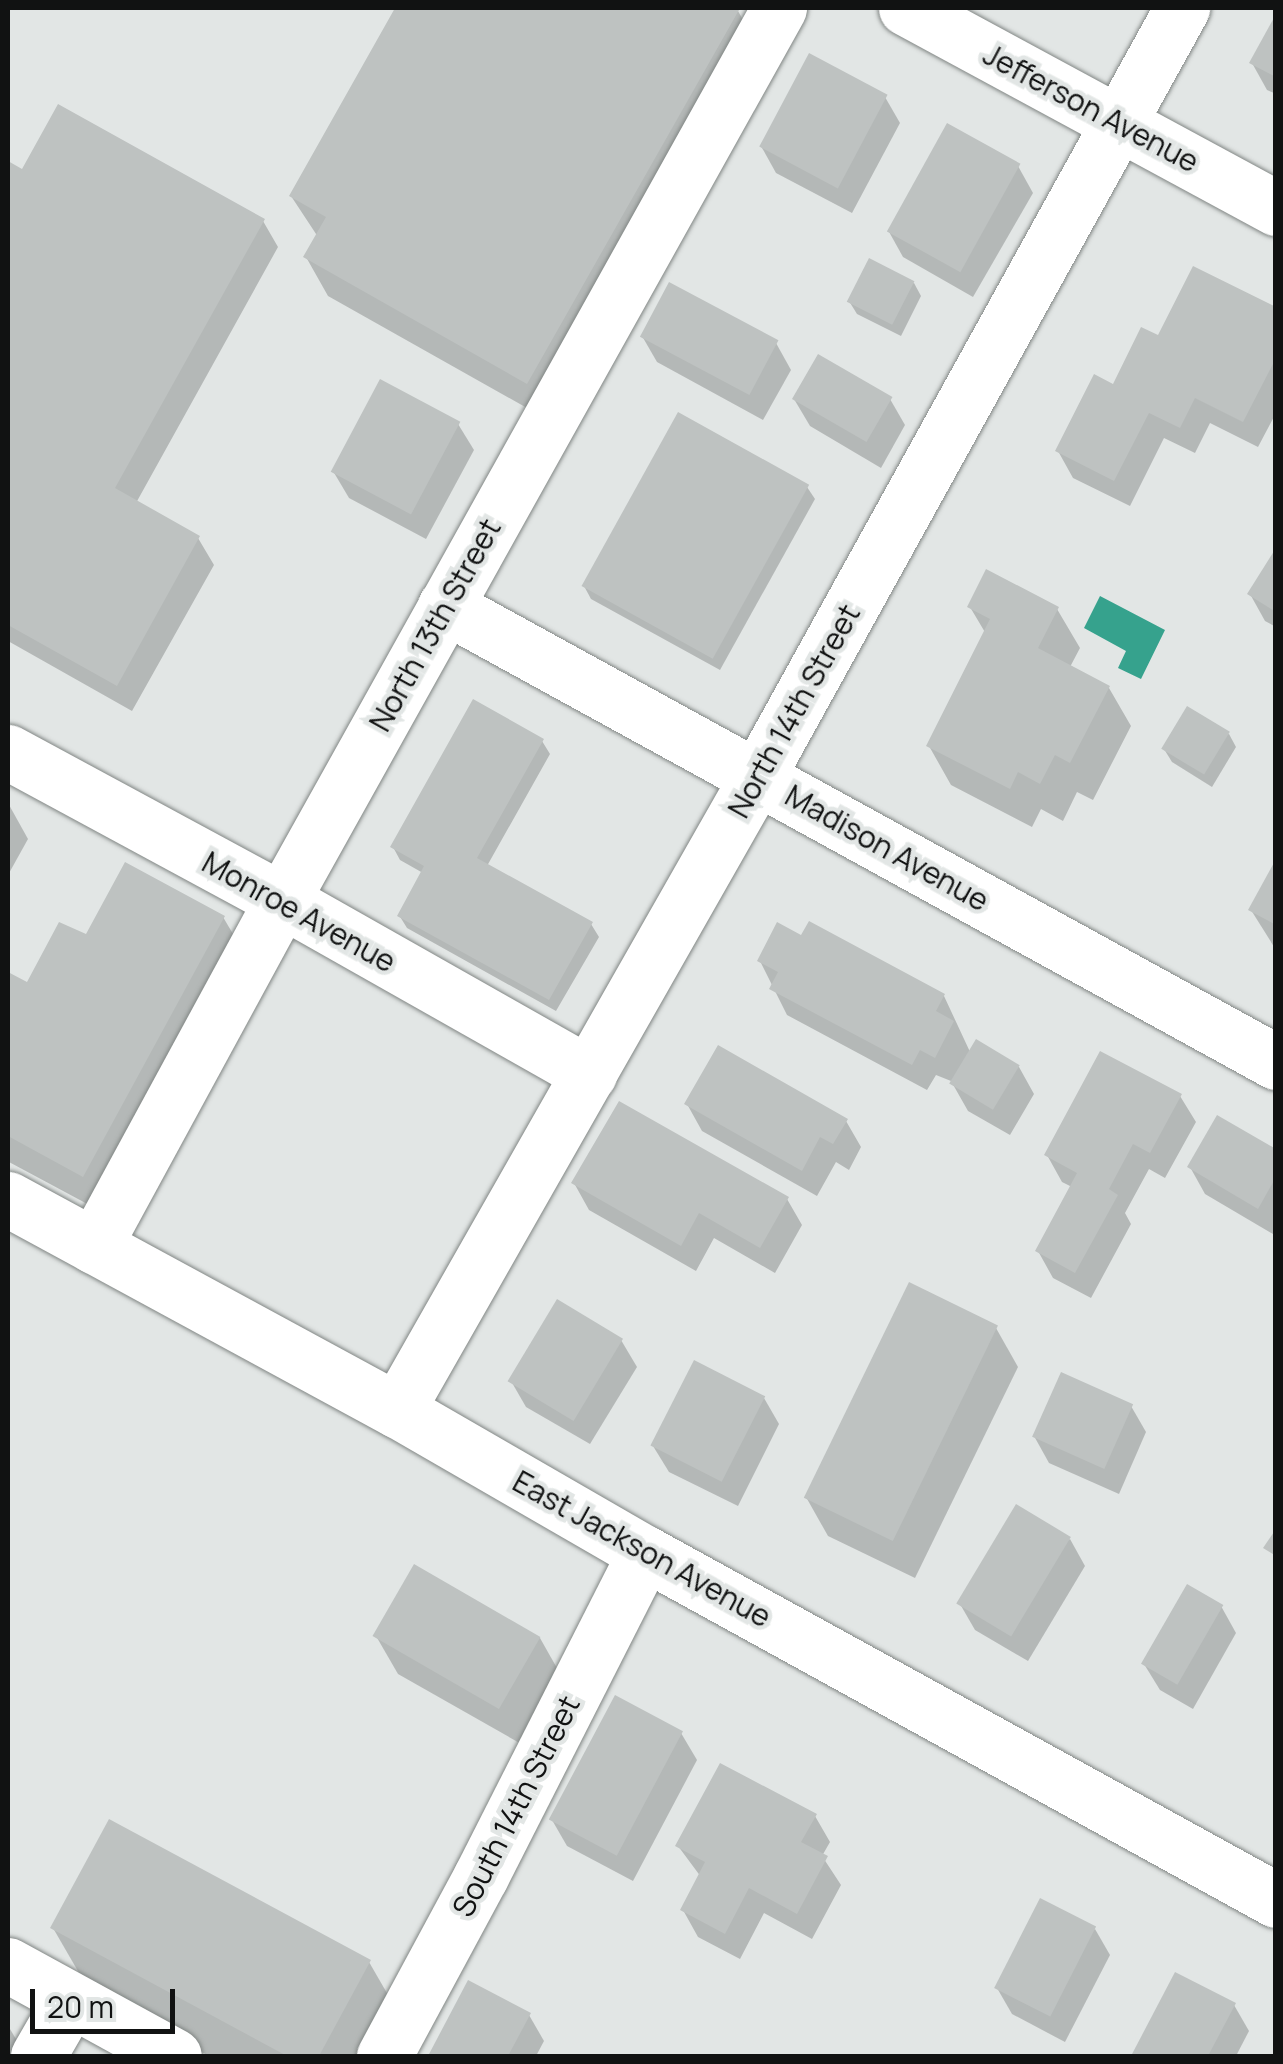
<!DOCTYPE html>
<style>
body{margin:0}
#map{position:relative;width:1283px;height:2064px;overflow:hidden;background:#e2e6e5;font-family:Manrope,sans-serif}
div>[style]{position:absolute}
[style*='--x']{left:calc(var(--x)*1px);top:calc(var(--y)*1px);width:calc(var(--w)*1px);rotate:calc(var(--a)*1deg)}
.water>*{inset:0;background:#36a28d}
.shadow>*{inset:0;background:#0003}
.building>*{inset:0;background:#bec2c1;transform-origin:0 0}
.roads{filter:drop-shadow(0 0 2px #818684) drop-shadow(0 0 2px #818684)}
.minor>*{height:55px;margin:-27.5px;padding:0 27.5px;transform-origin:27.5px;border-radius:27.5px;background:#fff}
span{translate:-50% -50%;white-space:nowrap;text-align:center;line-height:1.15;-webkit-text-stroke:9px #e2e6e5;paint-order:stroke}
.street-label{font-size:30px;color:#111212}
.frame{position:absolute;inset:0;border:10px solid #111212;pointer-events:none}
.scale{position:absolute;left:30px;top:1989px;width:145px;height:45px;box-sizing:border-box;border:5px solid #111212;border-top:0;padding-left:12px;font-size:30px;line-height:35px;white-space:nowrap;color:#111212;-webkit-text-stroke:8px #e2e6e5;paint-order:stroke}
</style>
<div id="map">
<div class="water">
<i style="clip-path:polygon(1100px 596px,1165px 630px,1141px 679px,1118px 668px,1126px 651px,1084px 628px)"></i>
</div>
<div class="shadow">
<i style="clip-path:polygon(398px 8px,730px 8px,738px 11px,760px 50px,550px 421px,328px 296px,306px 257px,318px 237px,291px 196px)"></i>
<i style="clip-path:polygon(1276px 19px,1276px 94px,1267px 90px,1252px 63px)"></i>
<i style="clip-path:polygon(885px 97px,900px 123px,852px 213px,776px 173px,761px 146px)"></i>
<i style="clip-path:polygon(8px 164px,23px 172px,263px 221px,278px 247px,136px 503px,198px 538px,214px 565px,132px 711px,8px 641px)"></i>
<i style="clip-path:polygon(1018px 166px,1033px 193px,973px 297px,903px 257px,888px 230px)"></i>
<i style="clip-path:polygon(914px 283px,921px 296px,901px 336px,857px 314px,849px 301px)"></i>
<i style="clip-path:polygon(1276px 310px,1276px 413px,1258px 447px,1210px 423px,1195px 453px,1164px 438px,1130px 506px,1073px 478px,1058px 451px,1159px 339px)"></i>
<i style="clip-path:polygon(642px 336px,776px 343px,791px 370px,763px 420px,657px 362px)"></i>
<i style="clip-path:polygon(794px 399px,890px 399px,905px 425px,881px 468px,810px 426px)"></i>
<i style="clip-path:polygon(458px 424px,474px 450px,426px 539px,349px 498px,333px 471px)"></i>
<i style="clip-path:polygon(807px 487px,815px 499px,720px 670px,591px 599px,584px 586px)"></i>
<i style="clip-path:polygon(1276px 553px,1276px 627px,1265px 621px,1250px 594px)"></i>
<i style="clip-path:polygon(970px 607px,1057px 609px,1080px 648px,1070px 667px,1109px 688px,1131px 726px,1093px 800px,1077px 792px,1063px 821px,1041px 809px,1032px 827px,951px 785px,929px 746px,986px 634px)"></i>
<i style="clip-path:polygon(1229px 734px,1236px 747px,1212px 787px,1172px 762px,1164px 749px)"></i>
<i style="clip-path:polygon(542px 741px,550px 754px,487px 866px,591px 924px,599px 937px,556px 1011px,407px 928px,399px 915px,423px 873px,400px 860px,393px 847px)"></i>
<i style="clip-path:polygon(8px 803px,28px 839px,8px 875px)"></i>
<i style="clip-path:polygon(1276px 867px,1276px 950px,1251px 910px)"></i>
<i style="clip-path:polygon(223px 917px,246px 956px,106px 1214px,9px 1162px,8px 974px,28px 985px,87px 938px)"></i>
<i style="clip-path:polygon(760px 961px,944px 996px,971px 1054px,1019px 1067px,1034px 1094px,1010px 1135px,968px 1111px,951px 1081px,936px 1075px,927px 1090px,787px 1015px)"></i>
<i style="clip-path:polygon(1180px 1096px,1196px 1122px,1165px 1178px,1149px 1169px,1125px 1213px,1131px 1224px,1091px 1298px,1053px 1278px,1038px 1251px,1072px 1187px,1062px 1182px,1047px 1155px)"></i>
<i style="clip-path:polygon(687px 1104px,846px 1121px,861px 1147px,849px 1170px,836px 1162px,817px 1196px,702px 1131px)"></i>
<i style="clip-path:polygon(1276px 1152px,1273px 1234px,1205px 1194px,1190px 1167px)"></i>
<i style="clip-path:polygon(574px 1183px,787px 1199px,802px 1225px,775px 1273px,714px 1238px,696px 1271px,589px 1210px)"></i>
<i style="clip-path:polygon(996px 1328px,1018px 1367px,915px 1578px,828px 1536px,806px 1497px)"></i>
<i style="clip-path:polygon(621px 1340px,637px 1367px,590px 1444px,526px 1407px,511px 1381px)"></i>
<i style="clip-path:polygon(764px 1398px,779px 1424px,738px 1506px,669px 1472px,653px 1446px)"></i>
<i style="clip-path:polygon(1131px 1406px,1146px 1432px,1119px 1494px,1049px 1463px,1034px 1436px)"></i>
<i style="clip-path:polygon(1070px 1539px,1085px 1566px,1028px 1661px,975px 1630px,960px 1604px)"></i>
<i style="clip-path:polygon(1221px 1606px,1236px 1633px,1193px 1709px,1160px 1690px,1144px 1664px)"></i>
<i style="clip-path:polygon(376px 1636px,540px 1638px,562px 1677px,523px 1745px,398px 1674px)"></i>
<i style="clip-path:polygon(681px 1733px,697px 1760px,633px 1881px,567px 1846px,552px 1820px)"></i>
<i style="clip-path:polygon(815px 1816px,830px 1842px,822px 1856px,841px 1885px,812px 1939px,764px 1913px,740px 1959px,698px 1937px,683px 1910px,701px 1877px,678px 1846px)"></i>
<i style="clip-path:polygon(53px 1928px,369px 1962px,406px 2026px,389px 2056px,209px 2056px,90px 1992px)"></i>
<i style="clip-path:polygon(1095px 1929px,1110px 1955px,1065px 2042px,1012px 2014px,997px 1988px)"></i>
<i style="clip-path:polygon(1176px 1975px,1234px 2005px,1249px 2031px,1236px 2056px,1134px 2056px)"></i>
<i style="clip-path:polygon(469px 1983px,529px 2015px,544px 2041px,536px 2056px,431px 2056px)"></i>
<i style="clip-path:polygon(8px 2028px,10px 2029px,26px 2056px,8px 2056px)"></i>
</div>
<div class="building">
<i style="clip-path:polygon(395px 8px,739px 10px,527px 384px,303px 257px,326px 217px,289px 196px)"></i>
<i style="clip-path:polygon(1276px 14px,1276px 77px,1249px 63px)"></i>
<i style="left:809px;top:53px;width:89px;height:106px;rotate:28deg"></i>
<i style="clip-path:polygon(58px 104px,265px 219px,115px 488px,200px 536px,117px 686px,8px 625px,8px 161px,22px 169px)"></i>
<i style="left:947px;top:123px;width:84px;height:124px;rotate:29deg"></i>
<i style="left:869px;top:258px;width:51px;height:49px;rotate:27deg"></i>
<i style="clip-path:polygon(1193px 266px,1276px 307px,1276px 358px,1243px 422px,1195px 398px,1180px 428px,1149px 413px,1114px 481px,1055px 451px,1094px 374px,1113px 384px,1141px 327px,1158px 335px)"></i>
<i style="left:669px;top:282px;width:124px;height:62px;rotate:28deg"></i>
<i style="left:818px;top:354px;width:86px;height:52px;rotate:30deg"></i>
<i style="left:380px;top:379px;width:91px;height:105px;rotate:28deg"></i>
<i style="left:678px;top:412px;width:150px;height:199px;rotate:29deg"></i>
<i style="clip-path:polygon(1276px 548px,1276px 612px,1247px 594px)"></i>
<i style="clip-path:polygon(986px 569px,1059px 607px,1038px 648px,1110px 686px,1070px 763px,1055px 755px,1040px 784px,1018px 772px,1010px 789px,926px 746px,990px 619px,967px 607px)"></i>
<i style="clip-path:polygon(473px 699px,544px 739px,477px 858px,593px 922px,549px 1000px,397px 916px,424px 866px,390px 847px)"></i>
<i style="left:1187px;top:706px;width:50px;height:50px;rotate:31deg"></i>
<i style="clip-path:polygon(1276px 859px,1276px 925px,1248px 910px)"></i>
<i style="clip-path:polygon(125px 862px,225px 916px,83px 1177px,8px 1136px,8px 972px,27px 982px,59px 922px,86px 934px)"></i>
<i style="clip-path:polygon(809px 921px,945px 994px,936px 1011px,954px 1021px,935px 1058px,920px 1050px,912px 1065px,769px 989px,778px 972px,757px 961px,777px 922px,801px 935px)"></i>
<i style="left:976px;top:1039px;width:51px;height:52px;rotate:31deg"></i>
<i style="clip-path:polygon(718px 1045px,848px 1119px,833px 1144px,820px 1137px,802px 1171px,684px 1104px)"></i>
<i style="clip-path:polygon(1100px 1051px,1182px 1094px,1150px 1153px,1133px 1144px,1109px 1189px,1118px 1195px,1075px 1273px,1035px 1251px,1077px 1173px,1044px 1155px)"></i>
<i style="clip-path:polygon(619px 1101px,789px 1197px,760px 1248px,699px 1213px,681px 1246px,571px 1183px)"></i>
<i style="clip-path:polygon(1217px 1115px,1276px 1149px,1276px 1177px,1258px 1209px,1187px 1167px)"></i>
<i style="left:909px;top:1282px;width:99px;height:240px;rotate:26deg"></i>
<i style="left:557px;top:1299px;width:77px;height:96px;rotate:31deg"></i>
<i style="left:694px;top:1360px;width:80px;height:96px;rotate:27deg"></i>
<i style="left:1061px;top:1372px;width:79px;height:71px;rotate:24deg"></i>
<i style="left:1016px;top:1504px;width:64px;height:116px;rotate:31deg"></i>
<i style="clip-path:polygon(1276px 1529px,1276px 1556px,1263px 1548px)"></i>
<i style="left:414px;top:1564px;width:146px;height:83px;rotate:30deg"></i>
<i style="left:1187px;top:1584px;width:42px;height:92px;rotate:30deg"></i>
<i style="left:615px;top:1695px;width:77px;height:141px;rotate:28deg"></i>
<i style="clip-path:polygon(720px 1763px,817px 1814px,801px 1842px,828px 1856px,797px 1914px,749px 1888px,725px 1934px,680px 1910px,705px 1862px,675px 1846px)"></i>
<i style="clip-path:polygon(109px 1819px,371px 1960px,319px 2056px,287px 2056px,50px 1928px)"></i>
<i style="left:1040px;top:1898px;width:63px;height:101px;rotate:27deg"></i>
<i style="clip-path:polygon(1175px 1972px,1236px 2003px,1208px 2056px,1131px 2056px)"></i>
<i style="clip-path:polygon(468px 1980px,531px 2013px,508px 2056px,428px 2056px)"></i>
</div>
<div class="roads">
<div class="minor">
<i style="--x:906;--y:8;--w:421;--a:28.4"></i>
<i style="--x:445;--y:606;--w:948;--a:28.76"></i>
<i style="--x:8;--y:752;--w:311;--a:28.4"></i>
<i style="--x:282;--y:900;--w:353;--a:29.5"></i>
<i style="--x:8;--y:1199;--w:443;--a:28.5"></i>
<i style="--x:397;--y:1410;--w:286;--a:30"></i>
<i style="--x:645;--y:1553;--w:720;--a:28.81"></i>
<i style="--x:94;--y:1246;--w:394;--a:-61.5"></i>
<i style="--x:282;--y:900;--w:1021;--a:-60.87"></i>
<i style="--x:397;--y:1410;--w:728;--a:-60.37"></i>
<i style="--x:757;--y:777;--w:879;--a:-61.07"></i>
<i style="--x:8;--y:1965;--w:189;--a:28.7"></i>
<i style="--x:38;--y:2056;--w:62;--a:-60.1"></i>
<i style="--x:384;--y:2056;--w:204;--a:-61.7"></i>
<i style="--x:481;--y:1876;--w:362;--a:-63.1"></i>
</div>
</div>
<div class="street-label">
<span style="left:1091px;top:108px;rotate:28deg">Jefferson Avenue</span>
<span style="left:435px;top:625px;rotate:-61deg">North 13th Street</span>
<span style="left:794px;top:711px;rotate:-61deg">North 14th Street</span>
<span style="left:887px;top:848px;rotate:29deg">Madison Avenue</span>
<span style="left:299px;top:912px;rotate:29deg">Monroe Avenue</span>
<span style="left:642px;top:1549px;rotate:29deg">East Jackson Avenue</span>
<span style="left:516px;top:1806px;rotate:-63deg">South 14th Street</span>
</div>
<div class="frame"></div>
<div class="scale">20 m</div>
</div>
